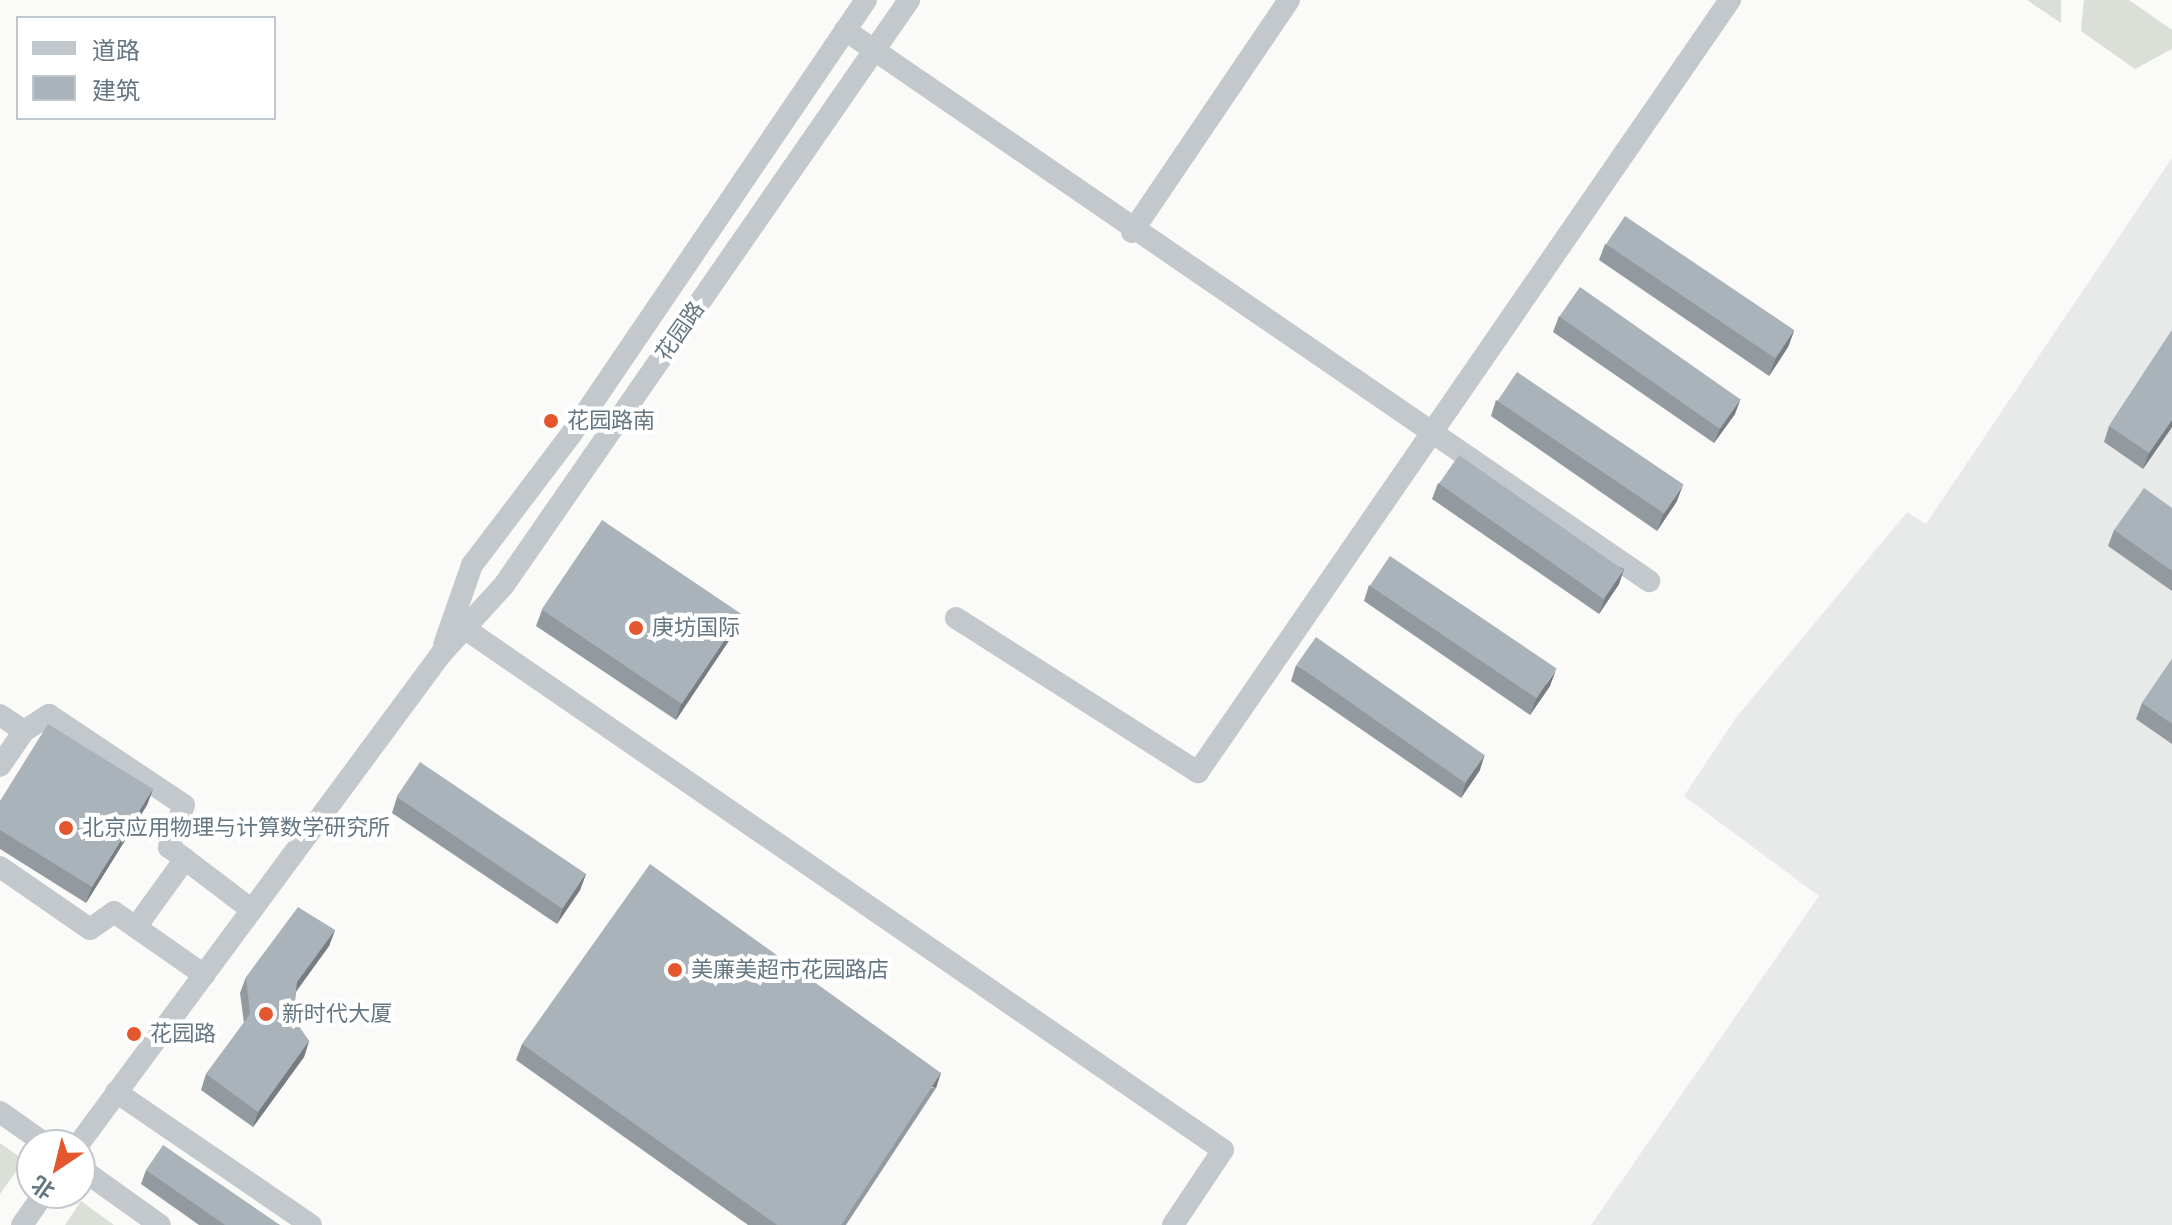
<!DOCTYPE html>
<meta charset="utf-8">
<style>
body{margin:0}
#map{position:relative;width:2172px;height:1225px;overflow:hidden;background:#fafaf8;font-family:"DM Sans","Noto Sans SC",sans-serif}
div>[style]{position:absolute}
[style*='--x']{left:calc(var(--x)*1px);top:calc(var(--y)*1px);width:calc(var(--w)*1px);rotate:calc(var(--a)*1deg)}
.built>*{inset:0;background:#e8e9e9}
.green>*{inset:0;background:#dadfd7}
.minor>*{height:22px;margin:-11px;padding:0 11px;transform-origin:11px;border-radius:11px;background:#c3c8cc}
.wall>*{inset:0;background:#929a9f}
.shaded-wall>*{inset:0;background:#777d82;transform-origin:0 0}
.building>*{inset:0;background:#aab3b9;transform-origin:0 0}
.dots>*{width:22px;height:22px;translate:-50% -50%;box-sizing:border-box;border:4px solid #fff;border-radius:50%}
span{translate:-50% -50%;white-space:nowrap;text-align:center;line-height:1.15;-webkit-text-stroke:8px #fff;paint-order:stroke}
.street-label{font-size:22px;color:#657683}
.poi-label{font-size:22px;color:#657683}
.left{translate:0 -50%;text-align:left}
.legend{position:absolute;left:16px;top:16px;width:260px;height:104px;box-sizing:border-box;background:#fff;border:2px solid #c1c8cd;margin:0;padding:10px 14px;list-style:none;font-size:24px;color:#657683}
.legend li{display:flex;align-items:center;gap:16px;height:40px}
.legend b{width:40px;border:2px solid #c1c8cd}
.north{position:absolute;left:16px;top:1129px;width:80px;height:80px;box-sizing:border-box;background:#fff;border:2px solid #c1c8cd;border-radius:50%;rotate:215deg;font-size:22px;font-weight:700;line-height:32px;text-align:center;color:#657683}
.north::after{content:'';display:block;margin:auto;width:28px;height:36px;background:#e4572e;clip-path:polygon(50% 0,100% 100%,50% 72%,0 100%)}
</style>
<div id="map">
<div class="built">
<i style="clip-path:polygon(2172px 158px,2172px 1225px,1591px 1225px,1819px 896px,1684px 796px,1735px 719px,1907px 512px,1926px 524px)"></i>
</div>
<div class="green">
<i style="clip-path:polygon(2027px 0,2061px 0,2061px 23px)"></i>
<i style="clip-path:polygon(2084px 0,2129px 0,2172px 30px,2172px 49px,2135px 69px,2081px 31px)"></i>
<i style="clip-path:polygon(0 1143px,24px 1160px,0 1194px)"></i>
<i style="clip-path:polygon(81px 1201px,114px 1225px,65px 1225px)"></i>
</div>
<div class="minor">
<i style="--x:845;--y:30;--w:975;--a:34.42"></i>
<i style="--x:1132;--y:232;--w:280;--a:-55.9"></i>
<i style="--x:956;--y:618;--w:287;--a:32.5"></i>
<i style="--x:1198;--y:772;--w:938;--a:-55.43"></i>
<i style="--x:464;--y:628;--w:921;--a:34.52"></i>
<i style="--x:1223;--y:1150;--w:90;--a:123.7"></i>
<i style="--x:444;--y:645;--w:85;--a:-70.7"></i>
<i style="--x:472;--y:565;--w:162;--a:-52.8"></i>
<i style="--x:570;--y:436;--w:527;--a:-55.83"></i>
<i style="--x:0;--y:715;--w:29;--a:34"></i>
<i style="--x:24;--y:731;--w:42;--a:124.4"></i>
<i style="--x:24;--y:731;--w:30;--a:-33"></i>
<i style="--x:49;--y:715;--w:162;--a:33.7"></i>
<i style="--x:184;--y:805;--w:45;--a:109.7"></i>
<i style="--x:169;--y:847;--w:104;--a:37.2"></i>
<i style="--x:0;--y:867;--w:109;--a:34.6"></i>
<i style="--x:90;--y:929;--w:29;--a:-35"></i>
<i style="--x:114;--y:912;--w:110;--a:35"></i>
<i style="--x:136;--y:927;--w:84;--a:-54.2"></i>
<i style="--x:116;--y:1092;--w:236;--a:34.3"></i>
<i style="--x:0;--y:1112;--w:57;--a:35.1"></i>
<i style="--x:78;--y:1145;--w:611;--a:-53.52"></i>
<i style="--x:441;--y:654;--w:93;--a:-47.6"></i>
<i style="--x:504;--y:585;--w:712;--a:-55.3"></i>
<i style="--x:80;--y:1168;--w:98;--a:35.5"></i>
<i style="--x:22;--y:1225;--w:39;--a:-55"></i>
</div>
<div class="wall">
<i style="clip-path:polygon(1605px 244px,1794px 331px,1788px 347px,1769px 376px,1599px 260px)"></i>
<i style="clip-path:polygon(1559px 316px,1735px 414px,1714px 443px,1553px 332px)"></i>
<i style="clip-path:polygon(2172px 330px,2172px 427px,2143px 469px,2104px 442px,2109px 426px)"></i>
<i style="clip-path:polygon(1496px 400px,1677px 501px,1657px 531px,1491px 416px)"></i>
<i style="clip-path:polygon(1438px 483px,1624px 569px,1619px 584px,1599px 614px,1432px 499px)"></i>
<i style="clip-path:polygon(2172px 508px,2172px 591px,2108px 546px,2114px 530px)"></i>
<i style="clip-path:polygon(1369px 585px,1550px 686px,1530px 715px,1364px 601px)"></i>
<i style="clip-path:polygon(542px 610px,736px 630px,676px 720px,536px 626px)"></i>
<i style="clip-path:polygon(2172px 659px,2172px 744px,2136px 719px,2142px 703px)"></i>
<i style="clip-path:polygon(1296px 665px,1480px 770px,1461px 798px,1291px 681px)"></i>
<i style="clip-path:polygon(153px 789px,147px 805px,86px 903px,0 849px,0 801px)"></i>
<i style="clip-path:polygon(397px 797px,586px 874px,580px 890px,557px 924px,392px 813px)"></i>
<i style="clip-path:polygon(335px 930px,329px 946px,296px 992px,293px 1018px,309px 1041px,304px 1057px,253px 1127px,201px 1090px,206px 1074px,244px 1023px,240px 993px,246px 977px)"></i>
<i style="clip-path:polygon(522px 1044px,936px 1088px,846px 1225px,748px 1225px,516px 1060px)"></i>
<i style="clip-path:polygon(146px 1170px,280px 1225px,199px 1225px,141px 1184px)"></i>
</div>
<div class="shaded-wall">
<i style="clip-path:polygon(1794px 331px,1788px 347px,1769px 376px,1775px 360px)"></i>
<i style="clip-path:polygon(1741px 398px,1735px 414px,1714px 443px,1720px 428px)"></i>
<i style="clip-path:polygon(2172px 420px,2172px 427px,2143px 469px,2149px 453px)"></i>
<i style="clip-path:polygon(1683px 485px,1677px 501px,1657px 531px,1663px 515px)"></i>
<i style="clip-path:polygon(1624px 569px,1619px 584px,1599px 614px,1605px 598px)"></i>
<i style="clip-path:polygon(742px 614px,736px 630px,676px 720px,681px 704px)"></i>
<i style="clip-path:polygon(1556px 670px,1550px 686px,1530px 715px,1536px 699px)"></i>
<i style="clip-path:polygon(1485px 754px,1480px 770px,1461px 798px,1466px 782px)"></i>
<i style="clip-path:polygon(153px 789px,147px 805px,86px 903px,92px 887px)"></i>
<i style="clip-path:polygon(586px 874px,580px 890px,557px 924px,563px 908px)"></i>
<i style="clip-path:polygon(335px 930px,329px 946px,291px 998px,297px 982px)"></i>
<i style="clip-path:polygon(309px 1041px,304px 1057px,253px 1127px,258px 1112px)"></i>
<i style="left:941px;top:1073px;width:16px;height:182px;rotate:108deg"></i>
</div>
<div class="building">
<i style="left:1625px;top:216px;width:204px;height:34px;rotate:34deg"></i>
<i style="left:1580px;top:287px;width:196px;height:36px;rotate:35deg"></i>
<i style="clip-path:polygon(2172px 330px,2172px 420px,2149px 453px,2109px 426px)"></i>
<i style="left:1517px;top:372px;width:201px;height:35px;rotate:34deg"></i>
<i style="left:1459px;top:455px;width:201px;height:35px;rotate:35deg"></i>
<i style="clip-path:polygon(2144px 488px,2172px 508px,2172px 571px,2114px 530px)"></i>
<i style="left:602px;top:520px;width:169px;height:108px;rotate:34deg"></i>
<i style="left:1390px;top:556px;width:201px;height:36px;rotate:34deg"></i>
<i style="left:1316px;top:637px;width:206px;height:34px;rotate:35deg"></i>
<i style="clip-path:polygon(2172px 659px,2172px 724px,2142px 703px)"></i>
<i style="clip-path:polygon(48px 724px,153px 789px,92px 887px,0 830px,0 801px)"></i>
<i style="left:420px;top:762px;width:200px;height:42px;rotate:34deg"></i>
<i style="clip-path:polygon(650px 864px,941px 1073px,841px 1225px,777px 1225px,522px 1044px)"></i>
<i style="clip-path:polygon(298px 907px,335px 930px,297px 982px,293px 1018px,309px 1041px,258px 1112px,206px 1074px,250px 1014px,246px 977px)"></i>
<i style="clip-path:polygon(163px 1145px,280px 1225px,225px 1225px,146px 1170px)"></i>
</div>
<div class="dots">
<i style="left:551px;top:421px;background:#e4572e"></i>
<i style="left:636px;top:628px;background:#e4572e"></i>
<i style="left:66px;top:828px;background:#e4572e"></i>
<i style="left:675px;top:970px;background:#e4572e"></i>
<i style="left:266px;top:1014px;background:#e4572e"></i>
<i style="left:134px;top:1034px;background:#e4572e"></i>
</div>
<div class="street-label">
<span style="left:680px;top:331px;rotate:-55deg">花园路</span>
</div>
<div class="poi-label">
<span class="left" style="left:567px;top:421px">花园路南</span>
<span class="left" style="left:652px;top:628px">庚坊国际</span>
<span class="left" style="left:82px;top:828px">北京应用物理与计算数学研究所</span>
<span class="left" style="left:691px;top:970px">美廉美超市花园路店</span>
<span class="left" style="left:282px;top:1014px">新时代大厦</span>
<span class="left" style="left:150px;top:1034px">花园路</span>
</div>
<ul class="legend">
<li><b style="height:10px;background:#c3c8cc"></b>道路</li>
<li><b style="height:22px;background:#aab3b9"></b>建筑</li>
</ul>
<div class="north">北</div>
</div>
